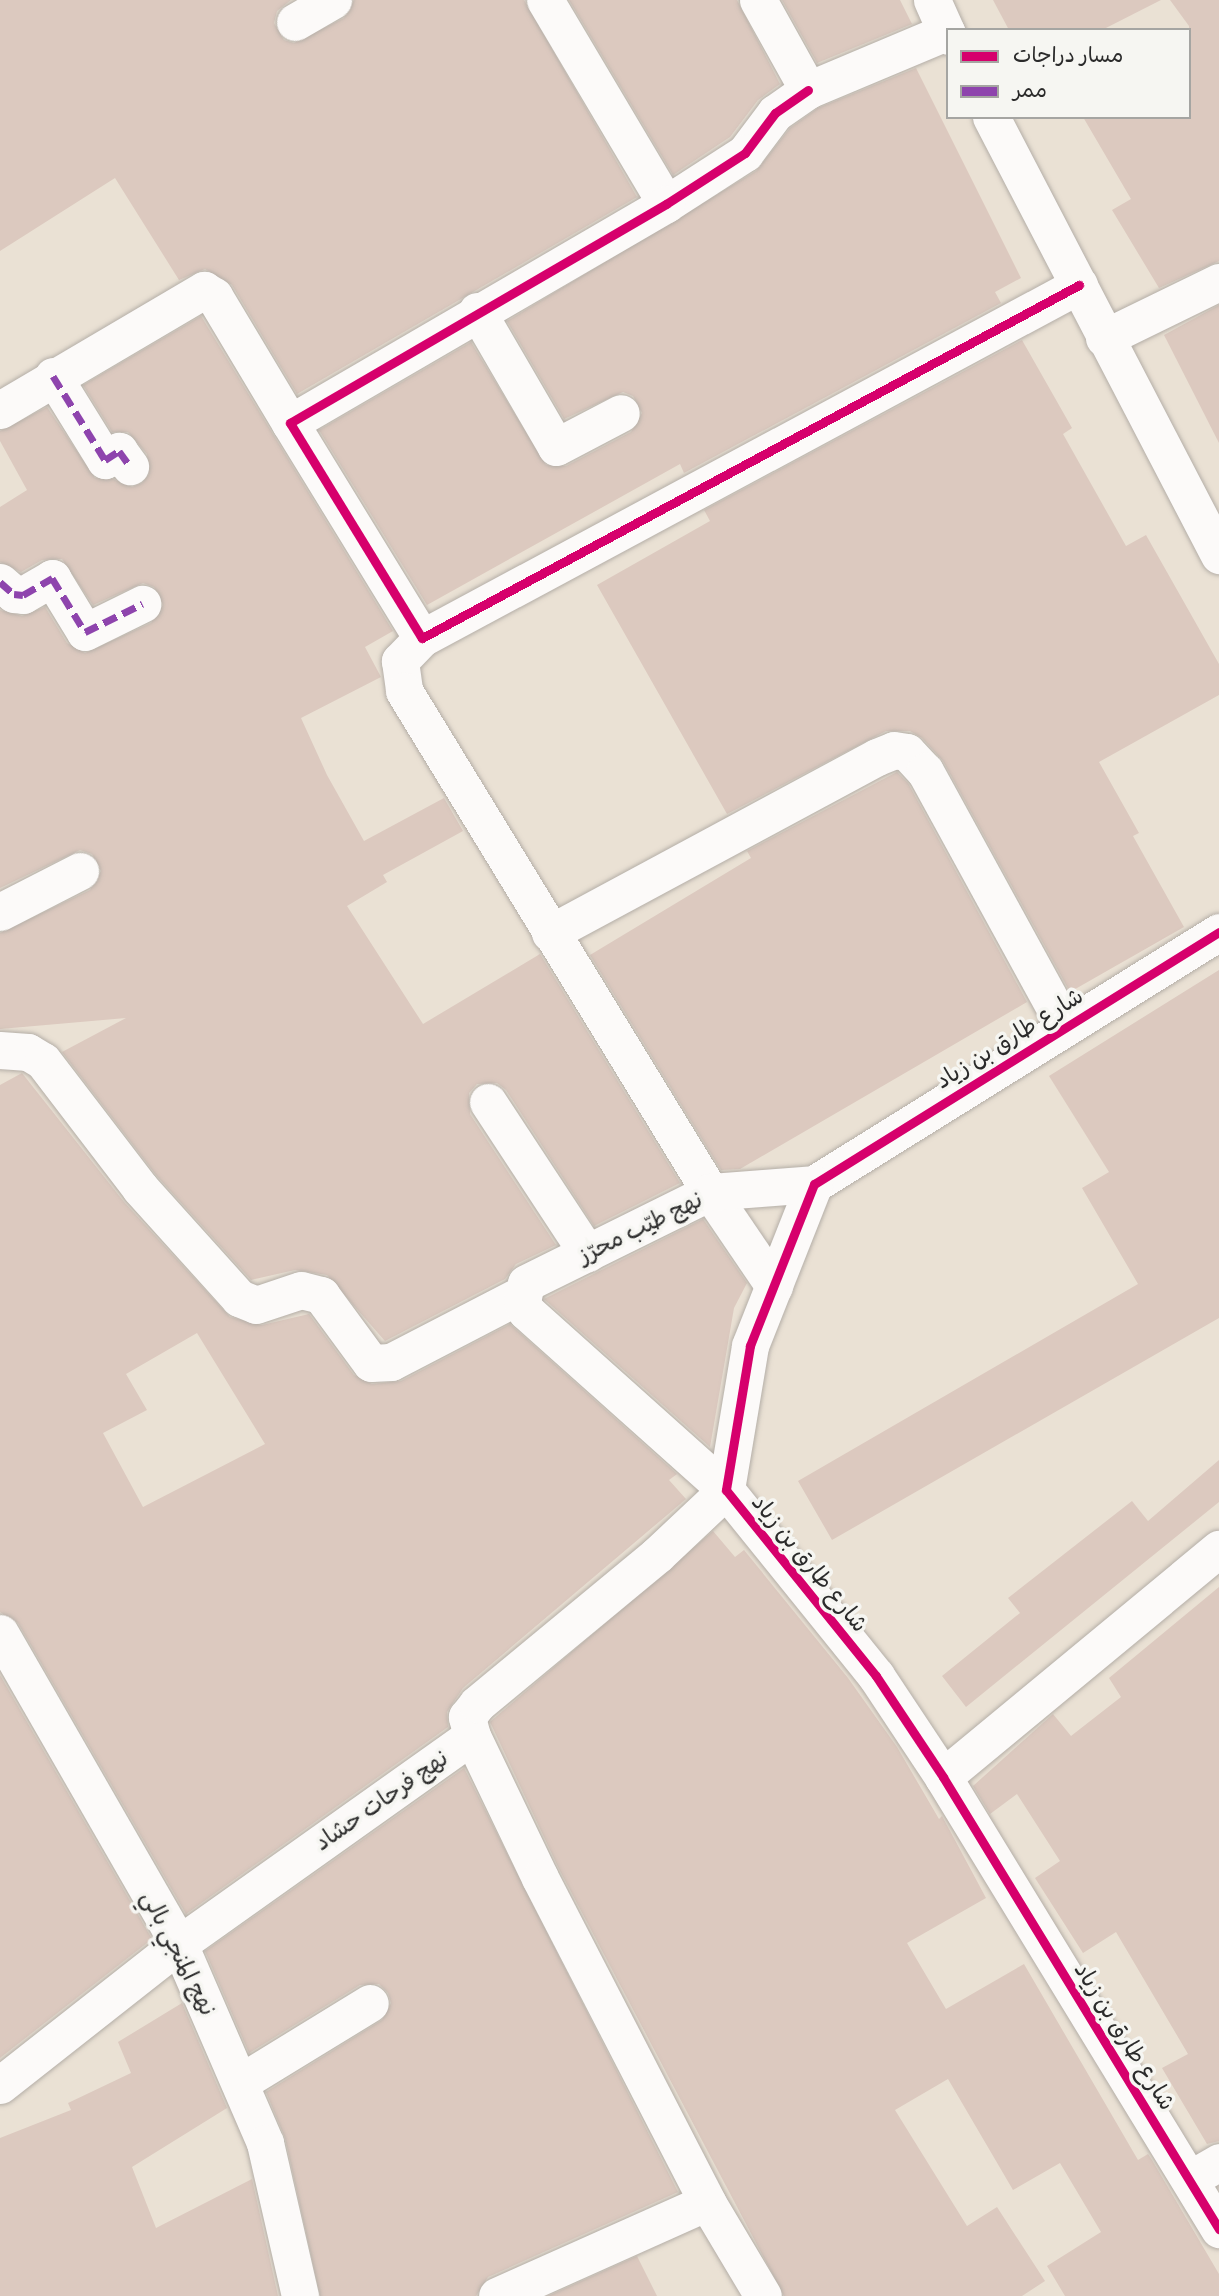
<!DOCTYPE html>
<meta charset="utf-8">
<style>
body{margin:0}
#map{position:relative;width:1219px;height:2296px;overflow:hidden;background:#eae1d4;font-family:"Patrick Hand","Playpen Sans Arabic",sans-serif}
div>[style]{position:absolute}
[style*='--x']{left:calc(var(--x)*1px);top:calc(var(--y)*1px);width:calc(var(--w)*1px);rotate:calc(var(--a)*1deg)}
.building>*{inset:0;background:#dcc9bf}
.roads{filter:drop-shadow(0 0 2px #b4aea7) drop-shadow(0 0 2px #b4aea7)}
.minor>*{height:37px;margin:-18.5px;padding:0 18.5px;transform-origin:18.5px;border-radius:18.5px;background:#fcfaf9}
.quiet>*{height:7px;margin-top:-3.5px;transform-origin:0;background:repeating-linear-gradient(90deg,#8e44ad 0 14px,transparent 0 21px)}
.cycleway>*{height:9px;margin:-4.5px;padding:0 4.5px;transform-origin:4.5px;border-radius:4.5px;background:#d6006c}
span{translate:-50% -50%;white-space:nowrap;text-align:center;line-height:1.15;-webkit-text-stroke:7px #f6f6f2;paint-order:stroke}
.street-label{font-size:23px;color:#2b2b2b}
.legend{position:absolute;left:946px;top:28px;width:245px;height:91px;box-sizing:border-box;background:#f6f6f2;border:2px solid #a5a5a2;margin:0;padding:9px 12px;list-style:none;font-size:21px;color:#2b2b2b}
.legend li{display:flex;align-items:center;gap:14px;height:35px}
.legend b{width:35px;border:2px solid #a5a5a2}
</style>
<div id="map">
<div class="building">
<i style="clip-path:polygon(0 0,291px 0,277px 11px,274px 23px,284px 40px,294px 43px,344px 18px,354px 0,524px 0,637px 197px,297px 394px,232px 285px,205px 269px,179px 280px,115px 178px,0 251px)"></i>
<i style="clip-path:polygon(569px 0,737px 0,780px 84px,758px 100px,730px 137px,673px 175px)"></i>
<i style="clip-path:polygon(782px 0,900px 0,912px 24px,817px 63px)"></i>
<i style="clip-path:polygon(993px 0,1161px 0,1102px 30px,1009px 30px)"></i>
<i style="clip-path:polygon(1170px 0,1219px 0,1219px 261px,1159px 288px,1112px 210px,1131px 199px,1083px 117px,1189px 117px,1189px 26px)"></i>
<i style="clip-path:polygon(916px 68px,1021px 278px,995px 292px,1001px 303px,684px 473px,680px 464px,427px 605px,319px 430px,471px 342px,546px 465px,566px 466px,631px 432px,642px 413px,633px 396px,623px 392px,564px 419px,507px 321px,756px 171px,790px 128px,818px 108px)"></i>
<i style="clip-path:polygon(1219px 305px,1219px 443px,1164px 335px)"></i>
<i style="clip-path:polygon(201px 316px,393px 631px,365px 647px,381px 677px,301px 718px,327px 775px,364px 841px,444px 798px,463px 831px,383px 875px,387px 882px,347px 906px,423px 1024px,540px 954px,680px 1183px,594px 1226px,506px 1090px,497px 1083px,477px 1084px,469px 1093px,470px 1114px,556px 1245px,516px 1264px,505px 1279px,385px 1341px,327px 1275px,295px 1270px,251px 1280px,156px 1175px,62px 1052px,126px 1018px,0 1029px,0 933px,90px 890px,101px 871px,92px 854px,80px 850px,0 888px,0 610px,22px 616px,45px 607px,67px 643px,85px 653px,151px 623px,163px 605px,154px 587px,143px 583px,93px 605px,62px 559px,42px 560px,21px 572px,0 562px,0 507px,27px 490px,0 441px,0 431px,47px 407px,95px 478px,113px 479px,132px 487px,142px 483px,149px 474px,147px 454px,128px 432px,112px 432px,83px 385px)"></i>
<i style="clip-path:polygon(1022px 340px,1072px 428px,1063px 434px,1126px 546px,1146px 535px,1219px 664px,1219px 695px,1099px 762px,1139px 833px,1133px 836px,1184px 927px,1070px 992px,943px 761px,922px 738px,910px 731px,886px 731px,727px 814px,597px 585px,710px 521px,704px 510px)"></i>
<i style="clip-path:polygon(897px 772px,908px 783px,1027px 1002px,740px 1169px,721px 1170px,590px 955px,751px 858px,747px 851px)"></i>
<i style="clip-path:polygon(1219px 970px,1219px 1318px,832px 1540px,798px 1481px,1138px 1284px,1082px 1188px,1109px 1172px,1049px 1076px)"></i>
<i style="clip-path:polygon(evenodd,22px 1073px,124px 1202px,230px 1317px,262px 1325px,309px 1314px,354px 1375px,372px 1384px,401px 1381px,510px 1324px,677px 1474px,669px 1480px,686px 1499px,463px 1688px,447px 1712px,448px 1727px,186px 1914px,18px 1623px,0 1612px,0 1085px,22px 1073px,197px 1333px,265px 1444px,143px 1507px,103px 1433px,147px 1410px,126px 1374px,197px 1333px)"></i>
<i style="clip-path:polygon(703px 1219px,747px 1283px,734px 1308px,710px 1447px,544px 1299px)"></i>
<i style="clip-path:polygon(1219px 1460px,1219px 1502px,966px 1707px,942px 1676px,1020px 1613px,1008px 1598px,1132px 1501px,1148px 1521px)"></i>
<i style="clip-path:polygon(713px 1531px,735px 1557px,744px 1550px,848px 1678px,897px 1747px,939px 1819px,942px 1816px,986px 1898px,907px 1943px,946px 2009px,1024px 1964px,1138px 2160px,1148px 2154px,1152px 2160px,1219px 2274px,1219px 2296px,1065px 2296px,1047px 2266px,1101px 2232px,1060px 2163px,1013px 2190px,948px 2079px,895px 2110px,967px 2226px,997px 2207px,1045px 2281px,1022px 2296px,784px 2296px,559px 1869px,490px 1722px)"></i>
<i style="clip-path:polygon(1219px 1587px,1219px 2141px,1207px 2144px,1162px 2068px,1188px 2054px,1116px 1932px,1083px 1953px,1035px 1878px,1060px 1861px,1017px 1794px,990px 1814px,973px 1786px,1053px 1714px,1071px 1736px,1121px 1697px,1109px 1678px)"></i>
<i style="clip-path:polygon(0 1675px,152px 1939px,0 2058px)"></i>
<i style="clip-path:polygon(464px 1768px,678px 2192px,488px 2277px,476px 2296px,320px 2296px,285px 2138px,266px 2092px,382px 2020px,391px 2003px,388px 1993px,379px 1984px,360px 1985px,249px 2053px,205px 1951px)"></i>
<i style="clip-path:polygon(182px 2003px,227px 2108px,132px 2167px,156px 2228px,252px 2179px,278px 2296px,0 2296px,0 2138px,71px 2110px,68px 2103px,131px 2073px,118px 2042px)"></i>
<i style="clip-path:polygon(637px 2256px,657px 2296px,548px 2296px)"></i>
</div>
<div class="roads">
<div class="minor">
<i style="--x:545;--y:0;--w:237;--a:59.3"></i>
<i style="--x:758;--y:0;--w:103;--a:60.9"></i>
<i style="--x:808;--y:90;--w:150;--a:-22.8"></i>
<i style="--x:932;--y:0;--w:39;--a:66"></i>
<i style="--x:295;--y:22;--w:44;--a:-30.1"></i>
<i style="--x:808;--y:90;--w:40;--a:145.1"></i>
<i style="--x:775;--y:113;--w:50;--a:126.9"></i>
<i style="--x:745;--y:153;--w:94;--a:147.2"></i>
<i style="--x:666;--y:204;--w:435;--a:149.8"></i>
<i style="--x:290;--y:423;--w:252;--a:58.5"></i>
<i style="--x:422;--y:638;--w:746;--a:-28.25"></i>
<i style="--x:991;--y:117;--w:494;--a:62.5"></i>
<i style="--x:477;--y:311;--w:157;--a:59.8"></i>
<i style="--x:556;--y:447;--w:73;--a:-27.6"></i>
<i style="--x:1104;--y:338;--w:128;--a:-26"></i>
<i style="--x:53;--y:376;--w:99;--a:58.2"></i>
<i style="--x:105;--y:460;--w:17;--a:-33"></i>
<i style="--x:119;--y:451;--w:19;--a:54"></i>
<i style="--x:0;--y:410;--w:237;--a:-30.5"></i>
<i style="--x:204;--y:290;--w:12;--a:31"></i>
<i style="--x:214;--y:296;--w:148;--a:59.1"></i>
<i style="--x:0;--y:582;--w:18;--a:41"></i>
<i style="--x:14;--y:594;--w:9;--a:6"></i>
<i style="--x:23;--y:595;--w:34;--a:-30"></i>
<i style="--x:52;--y:578;--w:63;--a:58.6"></i>
<i style="--x:85;--y:632;--w:64;--a:-26.2"></i>
<i style="--x:422;--y:638;--w:32;--a:134"></i>
<i style="--x:400;--y:661;--w:30;--a:82"></i>
<i style="--x:404;--y:691;--w:587;--a:58.58"></i>
<i style="--x:710;--y:1192;--w:114;--a:55.8"></i>
<i style="--x:0;--y:912;--w:90;--a:-27.1"></i>
<i style="--x:1219;--y:932;--w:477;--a:148.1"></i>
<i style="--x:814;--y:1184;--w:174;--a:111.6"></i>
<i style="--x:750;--y:1346;--w:146;--a:99.5"></i>
<i style="--x:726;--y:1490;--w:239;--a:51.1"></i>
<i style="--x:876;--y:1676;--w:121;--a:56.4"></i>
<i style="--x:943;--y:1777;--w:530;--a:58.59"></i>
<i style="--x:550;--y:933;--w:371;--a:-28.3"></i>
<i style="--x:877;--y:757;--w:18;--a:-22"></i>
<i style="--x:894;--y:750;--w:13;--a:9"></i>
<i style="--x:907;--y:752;--w:26;--a:47"></i>
<i style="--x:925;--y:771;--w:290;--a:61.3"></i>
<i style="--x:0;--y:1050;--w:28;--a:4"></i>
<i style="--x:28;--y:1052;--w:17;--a:31"></i>
<i style="--x:43;--y:1061;--w:160;--a:52.6"></i>
<i style="--x:140;--y:1188;--w:148;--a:48"></i>
<i style="--x:239;--y:1298;--w:18;--a:22"></i>
<i style="--x:256;--y:1305;--w:47;--a:-18.4"></i>
<i style="--x:301;--y:1290;--w:21;--a:14"></i>
<i style="--x:321;--y:1295;--w:84;--a:53.7"></i>
<i style="--x:371;--y:1363;--w:20;--a:-3"></i>
<i style="--x:391;--y:1362;--w:148;--a:-27.4"></i>
<i style="--x:488;--y:1102;--w:181;--a:56.7"></i>
<i style="--x:0;--y:1633;--w:359;--a:60.1"></i>
<i style="--x:179;--y:1944;--w:217;--a:66.6"></i>
<i style="--x:265;--y:2143;--w:157;--a:77.1"></i>
<i style="--x:472;--y:1736;--w:157;--a:64.4"></i>
<i style="--x:540;--y:1878;--w:365;--a:62.7"></i>
<i style="--x:707;--y:2202;--w:109;--a:59.2"></i>
<i style="--x:943;--y:1777;--w:358;--a:-39.6"></i>
<i style="--x:241;--y:2082;--w:151;--a:-31.5"></i>
<i style="--x:0;--y:2085;--w:228;--a:-38.2"></i>
<i style="--x:179;--y:1944;--w:359;--a:-35.4"></i>
<i style="--x:472;--y:1736;--w:20;--a:-105"></i>
<i style="--x:467;--y:1717;--w:16;--a:-52"></i>
<i style="--x:477;--y:1704;--w:234;--a:-39.6"></i>
<i style="--x:657;--y:1555;--w:95;--a:-43.3"></i>
<i style="--x:726;--y:1490;--w:268;--a:-138.2"></i>
<i style="--x:526;--y:1311;--w:11;--a:-112"></i>
<i style="--x:522;--y:1301;--w:18;--a:-77"></i>
<i style="--x:526;--y:1283;--w:205;--a:-26.3"></i>
<i style="--x:710;--y:1192;--w:104;--a:-4.4"></i>
<i style="--x:1190;--y:2179;--w:34;--a:-30"></i>
<i style="--x:497;--y:2296;--w:230;--a:-24.1"></i>
</div>
</div>
<div class="quiet">
<i style="--x:53;--y:376;--w:99;--a:58.2"></i>
<i style="--x:105;--y:460;--w:17;--a:-33"></i>
<i style="--x:119;--y:451;--w:19;--a:54"></i>
<i style="--x:0;--y:582;--w:18;--a:41"></i>
<i style="--x:14;--y:594;--w:9;--a:6"></i>
<i style="--x:23;--y:595;--w:34;--a:-30"></i>
<i style="--x:52;--y:578;--w:63;--a:58.6"></i>
<i style="--x:85;--y:632;--w:64;--a:-26.2"></i>
</div>
<div class="cycleway">
<i style="--x:808;--y:90;--w:40;--a:145.1"></i>
<i style="--x:775;--y:113;--w:50;--a:126.9"></i>
<i style="--x:745;--y:153;--w:94;--a:147.2"></i>
<i style="--x:666;--y:204;--w:435;--a:149.8"></i>
<i style="--x:290;--y:423;--w:252;--a:58.5"></i>
<i style="--x:422;--y:638;--w:746;--a:-28.25"></i>
<i style="--x:1219;--y:932;--w:477;--a:148.1"></i>
<i style="--x:814;--y:1184;--w:174;--a:111.6"></i>
<i style="--x:750;--y:1346;--w:146;--a:99.5"></i>
<i style="--x:726;--y:1490;--w:239;--a:51.1"></i>
<i style="--x:876;--y:1676;--w:121;--a:56.4"></i>
<i style="--x:943;--y:1777;--w:530;--a:58.59"></i>
</div>
<div class="street-label">
<span style="left:1009px;top:1038px;rotate:-32deg">شارع طارق بن زياد</span>
<span style="left:640px;top:1227px;rotate:-26deg">نهج طيّب محرّز</span>
<span style="left:810px;top:1563px;rotate:51deg">شارع طارق بن زياد</span>
<span style="left:381px;top:1800px;rotate:-35deg">نهج فرحات حشاد</span>
<span style="left:179px;top:1953px;rotate:63deg">نهج المنجي بالي</span>
<span style="left:1125px;top:2036px;rotate:58deg">شارع طارق بن زياد</span>
</div>
<ul class="legend">
<li><b style="height:9px;background:#d6006c"></b>مسار دراجات</li>
<li><b style="height:9px;background:#8e44ad"></b>ممر</li>
</ul>
</div>
